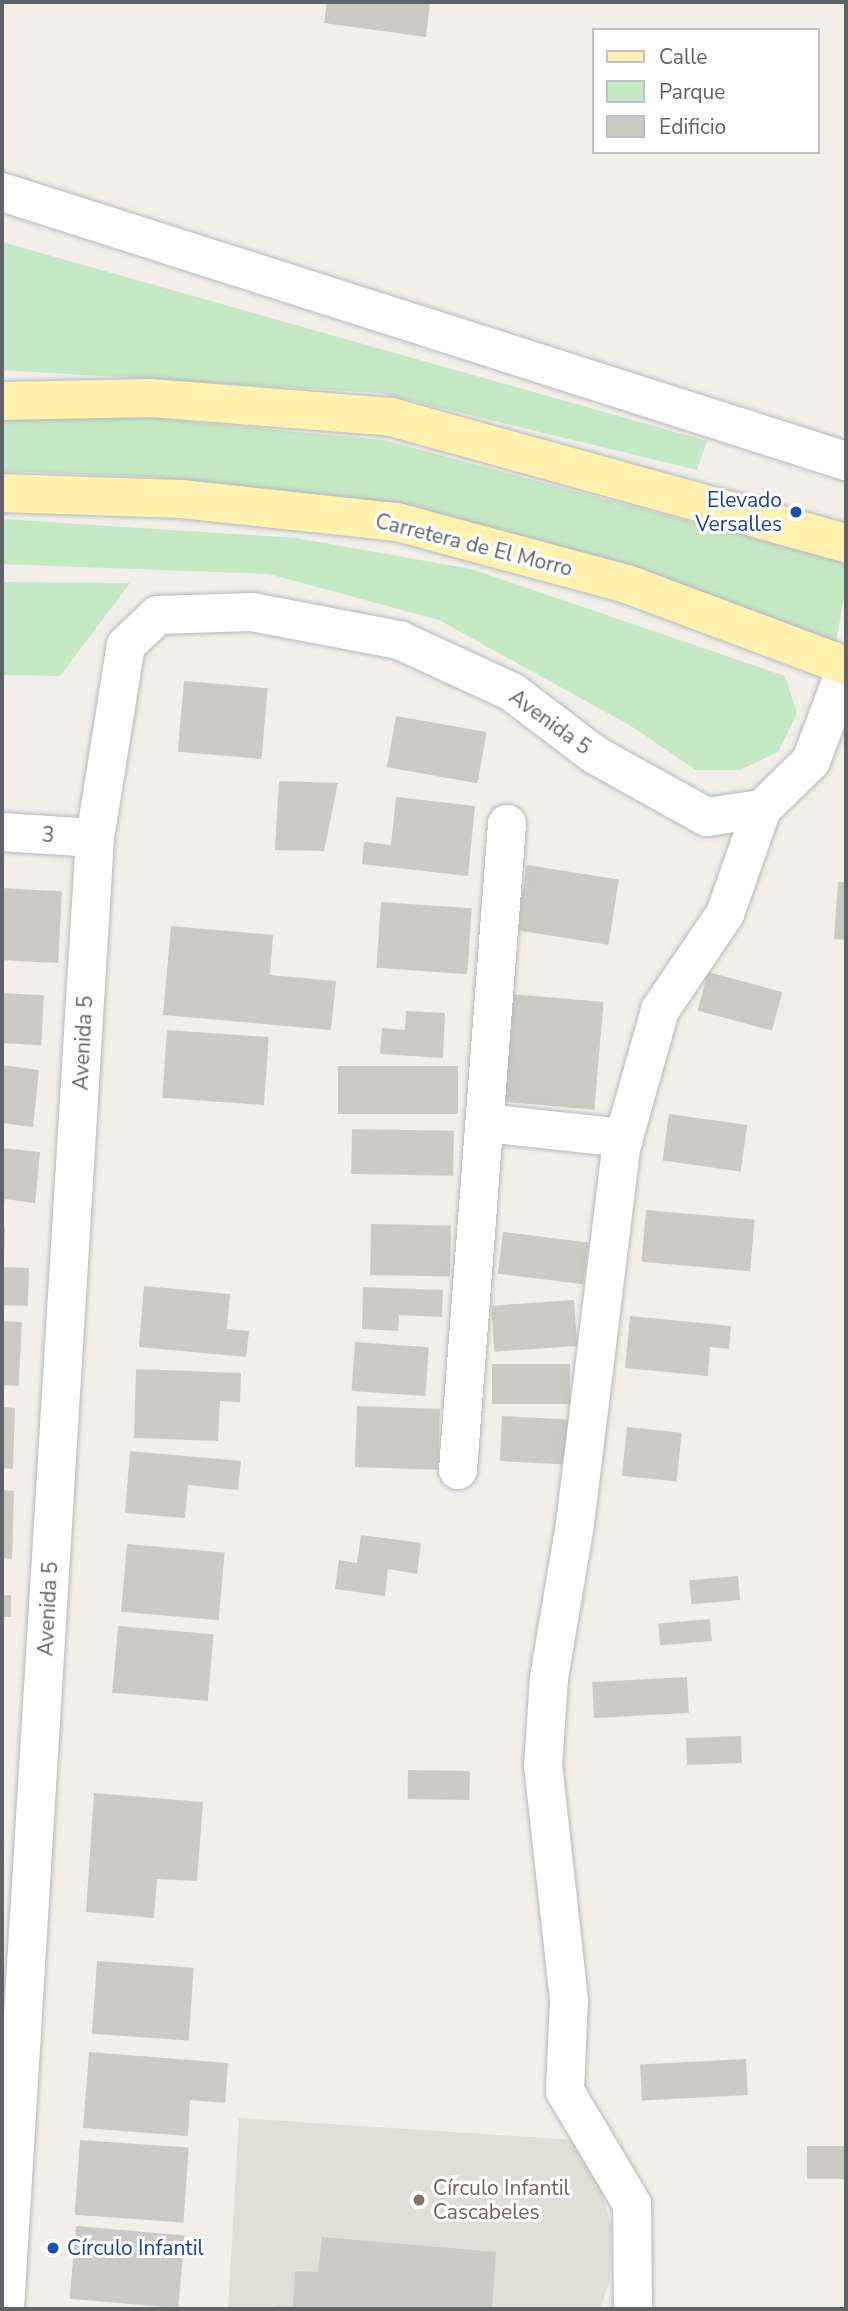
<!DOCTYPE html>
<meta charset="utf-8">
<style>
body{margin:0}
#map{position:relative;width:848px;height:2311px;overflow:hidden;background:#f1efe8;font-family:"Nunito Sans",sans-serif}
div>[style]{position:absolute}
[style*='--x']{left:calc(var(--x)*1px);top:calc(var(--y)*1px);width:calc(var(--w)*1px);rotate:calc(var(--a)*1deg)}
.education>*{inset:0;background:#e1ded6}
.green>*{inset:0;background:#c5e8c5}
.building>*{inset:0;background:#cccac5;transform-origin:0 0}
.roads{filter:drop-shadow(0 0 2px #b5b8bc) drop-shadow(0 0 2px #b5b8bc)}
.minor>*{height:38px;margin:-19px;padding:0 19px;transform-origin:19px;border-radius:19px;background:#fff}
.major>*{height:38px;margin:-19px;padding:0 19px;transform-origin:19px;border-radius:19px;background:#fff2af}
.dots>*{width:19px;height:19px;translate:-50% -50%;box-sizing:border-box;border:4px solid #fff;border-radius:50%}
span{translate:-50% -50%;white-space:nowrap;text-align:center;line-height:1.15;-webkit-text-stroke:6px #fff;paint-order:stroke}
.transit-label{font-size:21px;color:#164399}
.right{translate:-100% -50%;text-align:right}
.left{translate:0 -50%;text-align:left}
.street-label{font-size:21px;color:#5f6368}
.education-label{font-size:21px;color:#785e54}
.frame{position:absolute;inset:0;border:4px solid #5f6368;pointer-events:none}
.legend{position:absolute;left:592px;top:28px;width:228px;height:126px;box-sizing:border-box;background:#fff;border:2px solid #bfc1c3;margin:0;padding:9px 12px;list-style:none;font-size:21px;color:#5f6368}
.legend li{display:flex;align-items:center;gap:14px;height:35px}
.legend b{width:35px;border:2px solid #bfc1c3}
</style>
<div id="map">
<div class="education">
<i style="clip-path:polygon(239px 2118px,576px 2140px,597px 2173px,611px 2227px,610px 2280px,600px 2309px,228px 2309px)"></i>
</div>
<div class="green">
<i style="clip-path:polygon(2px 242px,707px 441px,697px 470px,379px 393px,2px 370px)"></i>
<i style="clip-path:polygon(2px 416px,151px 418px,383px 440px,846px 563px,846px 585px,836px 643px,397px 504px,150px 477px,2px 471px)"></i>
<i style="clip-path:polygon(2px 519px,296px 538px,471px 569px,785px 676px,797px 713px,778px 752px,740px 770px,696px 770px,631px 726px,439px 620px,269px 574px,2px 564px)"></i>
<i style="clip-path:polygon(2px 582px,130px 583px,60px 676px,2px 675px)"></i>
</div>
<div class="building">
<i style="clip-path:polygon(327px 2px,430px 2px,426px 37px,324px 23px)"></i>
<i style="left:184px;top:681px;width:84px;height:71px;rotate:5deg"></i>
<i style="left:396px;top:716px;width:92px;height:52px;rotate:10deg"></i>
<i style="clip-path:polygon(279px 781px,338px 783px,324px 851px,275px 850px)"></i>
<i style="clip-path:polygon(396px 797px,475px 806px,468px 876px,362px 864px,364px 842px,391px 845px)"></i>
<i style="left:527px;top:865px;width:93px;height:66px;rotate:9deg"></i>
<i style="clip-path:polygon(838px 882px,846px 882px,846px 940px,834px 939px)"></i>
<i style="left:2px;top:888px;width:60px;height:72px;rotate:3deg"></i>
<i style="left:381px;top:902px;width:91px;height:66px;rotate:4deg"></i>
<i style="clip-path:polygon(171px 926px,273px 935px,270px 975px,336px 981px,331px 1030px,163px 1015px)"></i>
<i style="left:708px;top:972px;width:77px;height:40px;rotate:15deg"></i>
<i style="left:2px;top:993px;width:42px;height:50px;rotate:3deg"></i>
<i style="left:511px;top:994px;width:93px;height:108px;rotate:5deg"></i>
<i style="clip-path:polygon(406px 1011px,445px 1013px,443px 1058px,380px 1054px,382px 1028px,405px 1030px)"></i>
<i style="left:167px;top:1030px;width:102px;height:68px;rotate:4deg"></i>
<i style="clip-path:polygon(2px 1065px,39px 1070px,33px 1127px,2px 1123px)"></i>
<i style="left:338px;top:1066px;width:120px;height:48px"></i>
<i style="left:669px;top:1114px;width:79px;height:47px;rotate:8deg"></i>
<i style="left:352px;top:1129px;width:102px;height:45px;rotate:1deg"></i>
<i style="clip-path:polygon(2px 1148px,40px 1152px,35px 1203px,5px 1199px,2px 1210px)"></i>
<i style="left:646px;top:1210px;width:109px;height:52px;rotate:5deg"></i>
<i style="left:371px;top:1224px;width:80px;height:51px;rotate:1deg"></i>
<i style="clip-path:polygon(2px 1228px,5px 1228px,4px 1258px,2px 1257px)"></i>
<i style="left:503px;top:1232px;width:86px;height:42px;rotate:7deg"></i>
<i style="left:2px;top:1267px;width:27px;height:38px;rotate:2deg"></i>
<i style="clip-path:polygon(144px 1286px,230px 1294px,227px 1329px,249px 1331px,246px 1357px,139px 1347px)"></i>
<i style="clip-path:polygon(363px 1287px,443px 1290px,442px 1317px,399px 1315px,398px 1331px,362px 1329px)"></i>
<i style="left:574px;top:1300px;width:46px;height:83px;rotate:86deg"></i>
<i style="clip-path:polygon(630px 1316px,731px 1326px,729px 1349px,710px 1347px,708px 1376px,625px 1368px)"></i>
<i style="left:2px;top:1321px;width:20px;height:64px;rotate:3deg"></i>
<i style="left:355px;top:1342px;width:74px;height:49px;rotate:4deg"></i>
<i style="left:492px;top:1364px;width:78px;height:40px"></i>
<i style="clip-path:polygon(136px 1369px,241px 1373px,240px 1402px,220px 1401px,218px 1441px,134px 1438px)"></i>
<i style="left:357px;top:1406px;width:83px;height:61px;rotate:2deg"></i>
<i style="clip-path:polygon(2px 1407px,15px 1408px,13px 1469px,2px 1468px)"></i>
<i style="left:502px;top:1416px;width:67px;height:45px;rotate:3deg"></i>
<i style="left:627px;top:1427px;width:55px;height:49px;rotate:6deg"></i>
<i style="clip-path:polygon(130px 1451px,241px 1461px,238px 1490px,188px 1485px,185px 1518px,125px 1513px)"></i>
<i style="clip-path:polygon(2px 1490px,14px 1491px,12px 1559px,2px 1558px)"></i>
<i style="clip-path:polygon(361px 1535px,421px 1543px,417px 1574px,388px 1569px,385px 1596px,335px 1589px,339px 1560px,357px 1563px)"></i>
<i style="left:127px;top:1544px;width:98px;height:68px;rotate:5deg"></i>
<i style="left:738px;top:1576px;width:24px;height:49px;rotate:85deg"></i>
<i style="left:2px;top:1595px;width:9px;height:22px"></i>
<i style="left:710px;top:1619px;width:22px;height:52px;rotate:85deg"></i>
<i style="left:118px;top:1626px;width:96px;height:67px;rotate:5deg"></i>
<i style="left:687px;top:1677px;width:36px;height:95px;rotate:87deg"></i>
<i style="left:741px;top:1736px;width:27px;height:55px;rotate:88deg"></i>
<i style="left:408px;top:1770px;width:62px;height:29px;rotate:1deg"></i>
<i style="clip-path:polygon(94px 1793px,203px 1802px,197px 1881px,157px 1879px,154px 1918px,86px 1912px)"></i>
<i style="left:97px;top:1961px;width:97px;height:73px;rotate:4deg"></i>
<i style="clip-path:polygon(89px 2052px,228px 2063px,225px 2103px,190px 2100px,188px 2136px,83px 2128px)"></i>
<i style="left:746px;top:2059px;width:36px;height:106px;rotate:87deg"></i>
<i style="left:80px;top:2140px;width:109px;height:75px;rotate:4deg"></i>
<i style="left:846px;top:2146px;width:33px;height:39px;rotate:90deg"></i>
<i style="left:76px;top:2226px;width:109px;height:73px;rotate:5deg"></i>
<i style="clip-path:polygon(322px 2237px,496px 2252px,492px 2309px,277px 2309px,277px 2306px,293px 2307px,295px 2271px,318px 2272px)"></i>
</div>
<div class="roads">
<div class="minor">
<i style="--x:2;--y:192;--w:886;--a:17.68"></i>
<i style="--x:2;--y:832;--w:93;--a:3.7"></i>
<i style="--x:485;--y:1123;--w:140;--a:6.2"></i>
<i style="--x:458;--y:1470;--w:648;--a:-85.66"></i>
<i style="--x:5;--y:2309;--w:1474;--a:-86.5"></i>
<i style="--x:95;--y:838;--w:195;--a:-80.9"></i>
<i style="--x:126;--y:645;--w:44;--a:-43.2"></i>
<i style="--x:158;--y:615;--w:94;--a:-1.8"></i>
<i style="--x:252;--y:612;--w:150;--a:10.8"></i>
<i style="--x:399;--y:640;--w:124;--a:24.7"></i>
<i style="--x:512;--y:692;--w:104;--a:37.2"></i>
<i style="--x:595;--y:755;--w:128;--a:29"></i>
<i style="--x:707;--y:817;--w:56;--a:-8.3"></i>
<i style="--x:762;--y:809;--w:69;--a:-44.4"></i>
<i style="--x:811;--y:761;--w:99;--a:-69.4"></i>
<i style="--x:633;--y:2309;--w:105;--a:-90.5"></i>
<i style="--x:632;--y:2204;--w:131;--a:-120.7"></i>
<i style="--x:565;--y:2091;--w:91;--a:-87.5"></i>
<i style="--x:569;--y:2000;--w:235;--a:-96.3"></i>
<i style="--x:543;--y:1766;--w:88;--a:-86.1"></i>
<i style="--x:549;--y:1678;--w:156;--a:-80.4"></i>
<i style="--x:575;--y:1524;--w:379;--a:-83"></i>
<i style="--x:621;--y:1148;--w:143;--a:-74.2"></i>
<i style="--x:660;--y:1010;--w:116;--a:-55.9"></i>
<i style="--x:725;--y:914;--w:111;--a:-70.6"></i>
</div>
<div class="major">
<i style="--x:2;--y:401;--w:149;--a:-1.2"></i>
<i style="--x:151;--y:398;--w:241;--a:4.5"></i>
<i style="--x:391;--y:417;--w:472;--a:15.5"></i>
<i style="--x:2;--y:493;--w:179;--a:1.9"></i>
<i style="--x:181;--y:499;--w:217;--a:6.1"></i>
<i style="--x:397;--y:522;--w:238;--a:15.1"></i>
<i style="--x:627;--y:584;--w:234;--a:20.5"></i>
</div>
</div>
<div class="dots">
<i style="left:796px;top:512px;background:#1a4fb4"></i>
<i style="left:419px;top:2200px;background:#8d6e63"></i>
<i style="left:53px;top:2248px;background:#1a4fb4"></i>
</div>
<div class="transit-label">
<span class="right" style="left:782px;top:512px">Elevado<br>Versalles</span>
<span class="left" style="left:67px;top:2248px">Círculo Infantil</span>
</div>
<div class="street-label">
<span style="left:474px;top:545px;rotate:14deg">Carretera de El Morro</span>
<span style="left:550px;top:722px;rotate:36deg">Avenida 5</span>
<span style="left:48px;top:835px;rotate:4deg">3</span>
<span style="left:83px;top:1043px;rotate:-87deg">Avenida 5</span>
<span style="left:48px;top:1609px;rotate:-87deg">Avenida 5</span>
</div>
<div class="education-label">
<span class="left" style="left:433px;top:2200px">Círculo Infantil<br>Cascabeles</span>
</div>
<div class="frame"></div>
<ul class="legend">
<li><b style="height:9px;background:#fff2af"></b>Calle</li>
<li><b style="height:19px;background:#c5e8c5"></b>Parque</li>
<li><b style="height:19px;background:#cccac5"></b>Edificio</li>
</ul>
</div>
